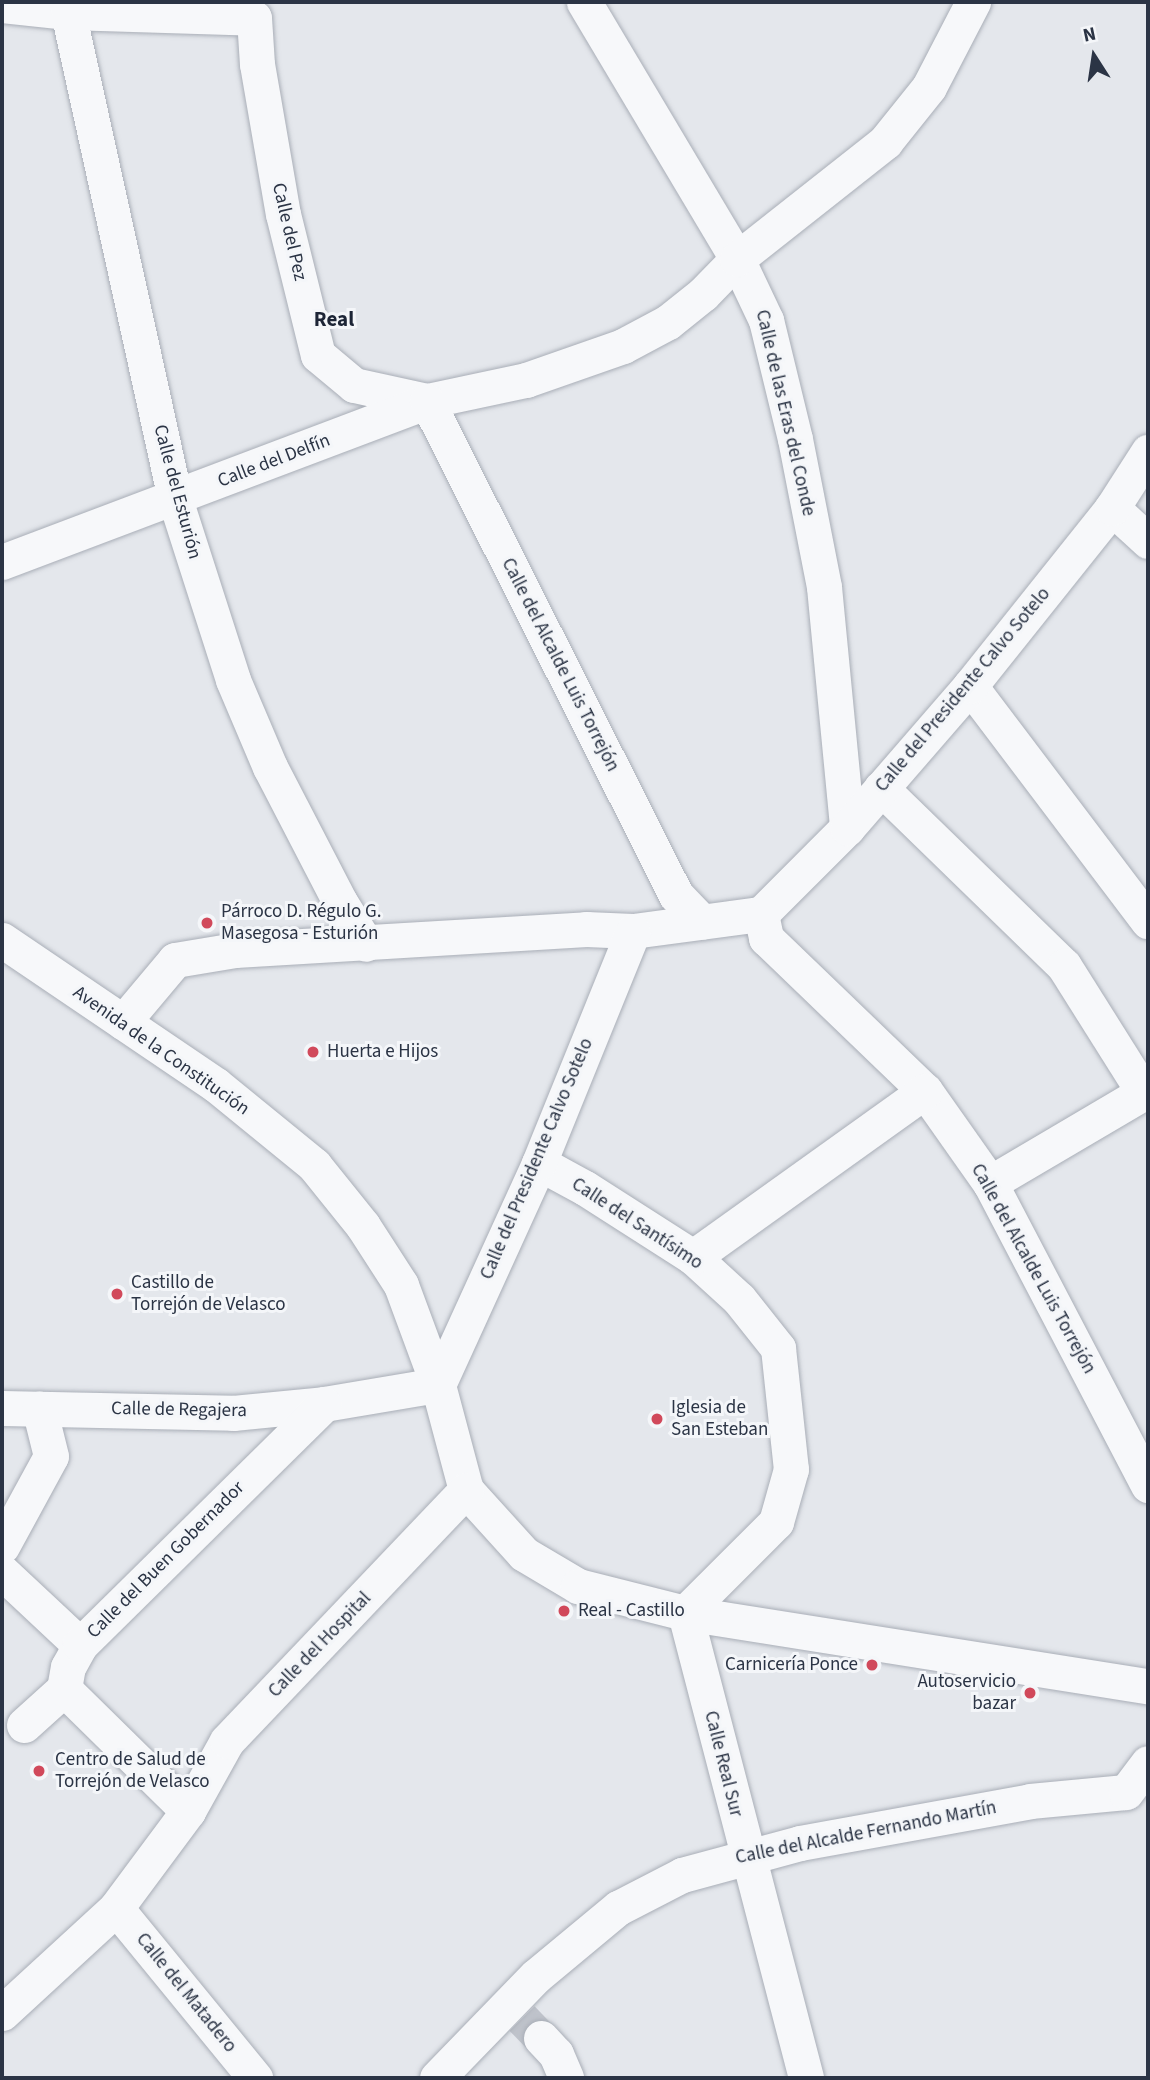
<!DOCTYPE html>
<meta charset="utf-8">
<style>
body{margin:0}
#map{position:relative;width:1150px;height:2080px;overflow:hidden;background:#e4e7ec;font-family:"Source Sans 3",sans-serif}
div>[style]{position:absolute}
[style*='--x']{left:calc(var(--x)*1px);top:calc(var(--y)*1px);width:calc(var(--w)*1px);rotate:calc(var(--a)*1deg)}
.minor-tunnel>*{height:35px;margin-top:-17.5px;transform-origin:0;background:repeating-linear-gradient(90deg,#bfc3cb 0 35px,transparent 0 53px)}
.roads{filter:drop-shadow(0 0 2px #a9aeb7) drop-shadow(0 0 2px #a9aeb7)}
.minor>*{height:35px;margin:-17.5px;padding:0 17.5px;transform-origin:17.5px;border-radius:17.5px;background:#f7f8fa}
.dots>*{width:19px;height:19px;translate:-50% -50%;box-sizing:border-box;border:4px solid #f4f6f9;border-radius:50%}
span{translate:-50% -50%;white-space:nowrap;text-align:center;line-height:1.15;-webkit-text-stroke:6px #f4f6f9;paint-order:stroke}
.street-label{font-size:19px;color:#2b3445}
.poi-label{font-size:19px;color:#2b3445}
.left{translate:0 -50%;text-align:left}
.right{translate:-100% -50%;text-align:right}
.neighbourhood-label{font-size:21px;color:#1d2536;font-weight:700}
.frame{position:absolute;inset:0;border:4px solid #2b3445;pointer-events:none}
.north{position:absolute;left:1059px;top:21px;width:70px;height:70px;-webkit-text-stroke:5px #f4f6f9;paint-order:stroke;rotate:348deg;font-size:19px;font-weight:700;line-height:28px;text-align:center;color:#2b3445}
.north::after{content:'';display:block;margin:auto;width:24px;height:32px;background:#2b3445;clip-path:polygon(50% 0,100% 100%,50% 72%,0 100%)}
</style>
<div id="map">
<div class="minor-tunnel">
<i style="--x:522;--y:2018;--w:28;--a:46"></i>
</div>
<div class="roads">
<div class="minor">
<i style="--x:584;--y:2;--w:299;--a:59.2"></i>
<i style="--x:737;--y:259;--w:68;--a:64.6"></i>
<i style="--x:766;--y:320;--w:122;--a:76.3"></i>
<i style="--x:795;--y:439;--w:151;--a:78.9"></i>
<i style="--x:824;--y:587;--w:242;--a:84.5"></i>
<i style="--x:2;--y:5;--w:66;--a:6.1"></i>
<i style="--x:68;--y:12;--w:186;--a:1.8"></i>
<i style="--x:254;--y:18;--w:46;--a:86.3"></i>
<i style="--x:257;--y:64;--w:152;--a:80.2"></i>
<i style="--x:283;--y:214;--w:145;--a:76.1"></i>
<i style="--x:318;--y:355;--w:47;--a:39.8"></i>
<i style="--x:354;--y:385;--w:75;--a:12.4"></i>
<i style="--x:427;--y:401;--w:101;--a:-12"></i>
<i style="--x:526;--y:380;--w:103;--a:-19.3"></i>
<i style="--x:623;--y:346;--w:51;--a:-28.1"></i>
<i style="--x:668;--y:322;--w:45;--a:-38.7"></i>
<i style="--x:703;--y:294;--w:49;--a:-45.8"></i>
<i style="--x:737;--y:259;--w:189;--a:-38.3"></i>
<i style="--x:885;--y:142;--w:70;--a:-51.3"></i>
<i style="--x:929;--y:87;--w:96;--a:-62.6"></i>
<i style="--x:68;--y:12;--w:499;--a:77.6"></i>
<i style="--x:175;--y:499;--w:190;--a:72.2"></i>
<i style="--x:233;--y:680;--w:95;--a:67"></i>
<i style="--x:270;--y:767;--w:152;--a:62.6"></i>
<i style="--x:340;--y:902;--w:49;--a:58.2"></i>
<i style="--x:1112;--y:508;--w:49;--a:42.5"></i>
<i style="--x:2;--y:562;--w:454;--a:-20.7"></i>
<i style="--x:427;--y:401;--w:553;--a:63.25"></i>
<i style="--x:676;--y:895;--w:37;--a:46"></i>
<i style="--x:970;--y:686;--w:295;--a:52.9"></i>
<i style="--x:881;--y:788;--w:255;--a:44.2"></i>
<i style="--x:1064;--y:966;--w:150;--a:57.8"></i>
<i style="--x:761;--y:914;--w:25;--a:78"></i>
<i style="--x:766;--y:938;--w:221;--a:43.9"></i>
<i style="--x:925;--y:1091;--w:113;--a:54.8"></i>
<i style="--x:990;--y:1183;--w:341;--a:62.4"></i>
<i style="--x:761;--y:914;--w:122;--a:-45"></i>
<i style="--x:847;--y:828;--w:188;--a:-49.1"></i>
<i style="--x:970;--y:686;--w:228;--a:-51.4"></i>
<i style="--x:1112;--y:508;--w:67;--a:-57.3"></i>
<i style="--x:2;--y:940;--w:258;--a:34.1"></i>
<i style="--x:216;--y:1085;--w:127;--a:39.2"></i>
<i style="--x:314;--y:1165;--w:78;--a:51.2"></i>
<i style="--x:363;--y:1226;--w:70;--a:57.2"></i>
<i style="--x:401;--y:1285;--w:107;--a:69.7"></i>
<i style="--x:438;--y:1385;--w:109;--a:75.1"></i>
<i style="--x:466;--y:1490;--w:86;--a:47.8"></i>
<i style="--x:524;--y:1554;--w:63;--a:30.7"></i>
<i style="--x:578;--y:1586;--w:110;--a:14.2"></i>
<i style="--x:685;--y:1613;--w:469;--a:9"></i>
<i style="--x:123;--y:1022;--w:81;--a:-50"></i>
<i style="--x:175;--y:960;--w:61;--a:-9.5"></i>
<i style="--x:235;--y:950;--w:352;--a:-3.4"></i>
<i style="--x:586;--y:929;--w:47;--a:2.4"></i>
<i style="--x:633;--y:931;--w:129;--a:-7.6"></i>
<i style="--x:539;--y:1163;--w:52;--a:28.5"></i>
<i style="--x:585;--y:1188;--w:128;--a:32.6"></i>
<i style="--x:693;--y:1257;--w:62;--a:42.4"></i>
<i style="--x:739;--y:1299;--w:63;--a:51.5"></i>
<i style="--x:778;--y:1348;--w:122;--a:83.9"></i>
<i style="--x:791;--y:1469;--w:55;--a:105.8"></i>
<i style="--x:776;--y:1522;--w:129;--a:135"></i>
<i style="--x:685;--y:1613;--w:480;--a:75.4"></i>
<i style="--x:990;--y:1183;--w:183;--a:-30.5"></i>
<i style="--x:693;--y:1257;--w:285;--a:-35.6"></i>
<i style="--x:438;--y:1385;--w:244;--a:-65.5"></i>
<i style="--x:539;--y:1163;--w:250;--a:-67.9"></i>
<i style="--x:2;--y:1408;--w:231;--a:1.2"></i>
<i style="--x:233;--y:1413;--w:91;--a:-5.6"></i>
<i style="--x:324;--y:1404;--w:116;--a:-9.5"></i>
<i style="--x:2;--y:1546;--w:102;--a:-61.4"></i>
<i style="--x:51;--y:1456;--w:49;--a:-104"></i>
<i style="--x:2;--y:1572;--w:107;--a:43.1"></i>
<i style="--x:64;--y:1689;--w:174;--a:44.5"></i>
<i style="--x:24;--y:1725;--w:54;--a:-42"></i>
<i style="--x:64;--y:1689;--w:22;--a:-80"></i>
<i style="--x:68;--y:1667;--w:25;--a:-61"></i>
<i style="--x:80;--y:1645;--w:343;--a:-44.6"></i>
<i style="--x:116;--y:1908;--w:220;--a:50.7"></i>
<i style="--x:2;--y:2013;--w:155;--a:-42.6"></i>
<i style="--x:116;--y:1908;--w:121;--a:-53.4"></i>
<i style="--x:188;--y:1811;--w:80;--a:-60.9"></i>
<i style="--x:227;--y:1741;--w:347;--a:-46.4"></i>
<i style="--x:541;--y:2038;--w:22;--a:47"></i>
<i style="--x:556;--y:2054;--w:26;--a:67"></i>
<i style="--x:437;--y:2078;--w:142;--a:-45.9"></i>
<i style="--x:536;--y:1976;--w:107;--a:-39.7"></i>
<i style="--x:618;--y:1908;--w:72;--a:-27.3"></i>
<i style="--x:682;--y:1875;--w:122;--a:-15.2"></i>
<i style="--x:800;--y:1843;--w:234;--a:-10.3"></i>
<i style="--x:1030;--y:1801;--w:96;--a:-5.4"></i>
<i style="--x:1126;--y:1792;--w:36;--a:-53"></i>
</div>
</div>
<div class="dots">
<i style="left:207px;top:923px;background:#d1495b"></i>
<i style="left:313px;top:1052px;background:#d1495b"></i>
<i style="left:117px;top:1294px;background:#d1495b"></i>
<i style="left:657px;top:1419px;background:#d1495b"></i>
<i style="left:564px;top:1611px;background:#d1495b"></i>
<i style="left:872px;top:1665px;background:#d1495b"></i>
<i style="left:1030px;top:1693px;background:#d1495b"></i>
<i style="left:39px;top:1771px;background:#d1495b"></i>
</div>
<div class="street-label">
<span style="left:289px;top:232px;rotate:77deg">Calle del Pez</span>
<span style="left:785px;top:413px;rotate:77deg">Calle de las Eras del Conde</span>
<span style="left:274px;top:461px;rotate:-21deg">Calle del Delfín</span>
<span style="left:177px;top:492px;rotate:75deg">Calle del Esturión</span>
<span style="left:560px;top:665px;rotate:63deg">Calle del Alcalde Luis Torrejón</span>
<span style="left:963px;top:690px;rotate:-50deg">Calle del Presidente Calvo Sotelo</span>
<span style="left:161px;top:1051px;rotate:35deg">Avenida de la Constitución</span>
<span style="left:537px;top:1159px;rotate:-67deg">Calle del Presidente Calvo Sotelo</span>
<span style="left:637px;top:1224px;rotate:33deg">Calle del Santísimo</span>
<span style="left:1033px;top:1269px;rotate:61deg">Calle del Alcalde Luis Torrejón</span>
<span style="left:179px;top:1410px;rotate:1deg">Calle de Regajera</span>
<span style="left:166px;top:1560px;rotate:-45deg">Calle del Buen Gobernador</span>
<span style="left:320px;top:1645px;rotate:-46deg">Calle del Hospital</span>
<span style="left:723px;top:1764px;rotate:76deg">Calle Real Sur</span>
<span style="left:866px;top:1833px;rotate:-11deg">Calle del Alcalde Fernando Martín</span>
<span style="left:186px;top:1993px;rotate:51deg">Calle del Matadero</span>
</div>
<div class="poi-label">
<span class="left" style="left:221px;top:923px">Párroco D. Régulo G.<br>Masegosa - Esturión</span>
<span class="left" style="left:327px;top:1052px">Huerta e Hijos</span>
<span class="left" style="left:131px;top:1294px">Castillo de<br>Torrejón de Velasco</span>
<span class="left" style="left:671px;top:1419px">Iglesia de<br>San Esteban</span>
<span class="left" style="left:578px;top:1611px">Real - Castillo</span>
<span class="right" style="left:858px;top:1665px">Carnicería Ponce</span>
<span class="right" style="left:1016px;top:1693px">Autoservicio<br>bazar</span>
<span class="left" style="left:55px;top:1771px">Centro de Salud de<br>Torrejón de Velasco</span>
</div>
<div class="neighbourhood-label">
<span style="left:334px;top:319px">Real</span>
</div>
<div class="frame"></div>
<div class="north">N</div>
</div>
